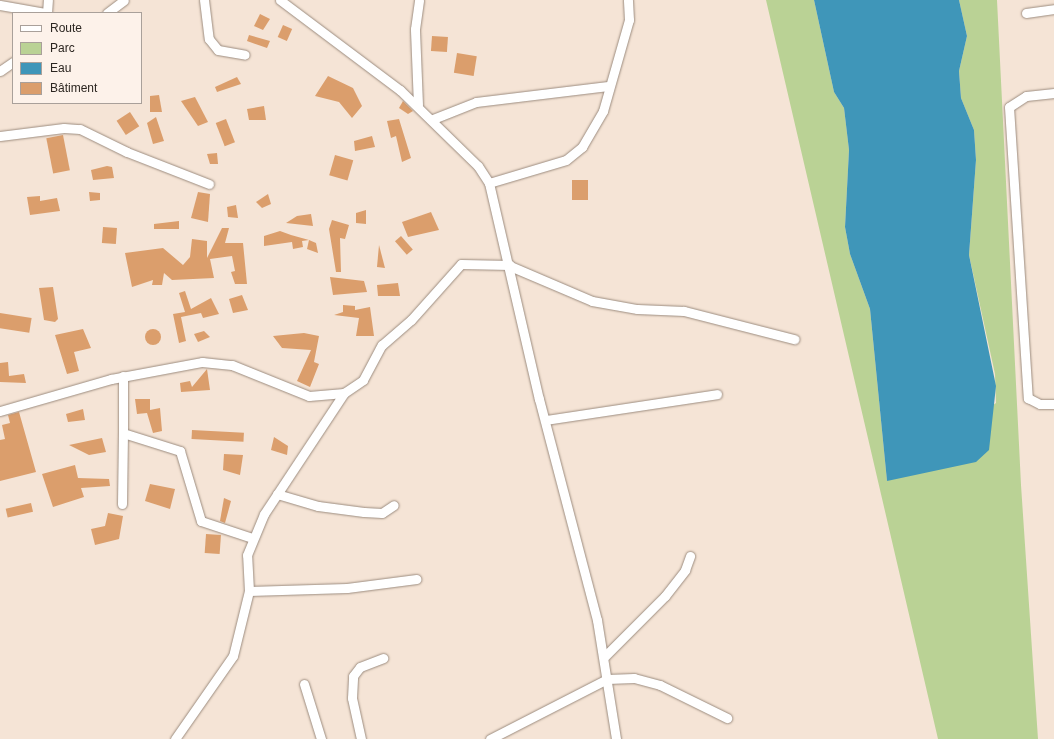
<!DOCTYPE html>
<meta charset="utf-8">
<style>
body{margin:0}
#map{position:relative;width:1054px;height:739px;overflow:hidden;background:#f5e4d6;font-family:Helvetica,sans-serif}
div>[style]{position:absolute}
[style*='--x']{left:calc(var(--x)*1px);top:calc(var(--y)*1px);width:calc(var(--w)*1px);rotate:calc(var(--a)*1deg)}
.green>*{inset:0;background:#bad295}
.water>*{inset:0;background:#3f96b9}
.building>*{inset:0;background:#db9e6c;transform-origin:0 0}
.round{border-radius:50%}
.roads{filter:drop-shadow(0 0 1px #9c8c7f) drop-shadow(0 0 1px #9c8c7f)}
.minor>*{height:9px;margin:-4.5px;padding:0 4.5px;transform-origin:4.5px;border-radius:4.5px;background:#fff}
span{translate:-50% -50%;white-space:nowrap;text-align:center;line-height:1.15;-webkit-text-stroke:3px #fdf2ea;paint-order:stroke}
.legend{position:absolute;left:12px;top:12px;width:130px;height:92px;box-sizing:border-box;background:#fdf2ea;border:1px solid #a9a09a;margin:0;padding:5px 7px;list-style:none;font-size:12px;color:#2c2621}
.legend li{display:flex;align-items:center;gap:8px;height:20px}
.legend b{width:20px;border:1px solid #a9a09a}
</style>
<div id="map">
<div class="green">
<i style="clip-path:polygon(766px 0,814px 0,834px 92px,844px 108px,849px 150px,845px 227px,850px 254px,870px 309px,887px 481px,996px 403px,995px 374px,969px 255px,976px 160px,974px 130px,961px 98px,959px 71px,967px 36px,959px 0,997px 0,1021px 485px,1038px 739px,938px 739px)"></i>
</div>
<div class="water">
<i style="clip-path:polygon(814px 0,959px 0,967px 36px,959px 71px,961px 98px,974px 130px,976px 160px,969px 255px,996px 386px,989px 450px,976px 462px,887px 481px,870px 309px,850px 254px,845px 227px,849px 150px,844px 108px,834px 92px)"></i>
</div>
<div class="building">
<i style="clip-path:polygon(260px 14px,270px 19px,263px 30px,254px 26px)"></i>
<i style="left:283px;top:25px;width:10px;height:13px;rotate:24deg"></i>
<i style="clip-path:polygon(249px 35px,270px 41px,267px 48px,247px 41px)"></i>
<i style="left:432px;top:36px;width:16px;height:15px;rotate:4deg"></i>
<i style="left:457px;top:53px;width:20px;height:20px;rotate:9deg"></i>
<i style="clip-path:polygon(328px 76px,353px 88px,362px 106px,352px 118px,339px 102px,315px 96px)"></i>
<i style="clip-path:polygon(237px 77px,241px 84px,217px 92px,215px 87px)"></i>
<i style="clip-path:polygon(159px 95px,162px 112px,150px 112px,150px 96px)"></i>
<i style="clip-path:polygon(195px 97px,208px 122px,198px 126px,181px 101px)"></i>
<i style="clip-path:polygon(403px 101px,413px 111px,408px 114px,399px 108px)"></i>
<i style="clip-path:polygon(264px 106px,266px 120px,249px 120px,247px 109px)"></i>
<i style="left:130px;top:112px;width:17px;height:16px;rotate:57deg"></i>
<i style="clip-path:polygon(156px 117px,164px 141px,153px 144px,147px 123px)"></i>
<i style="left:226px;top:119px;width:25px;height:11px;rotate:69deg"></i>
<i style="clip-path:polygon(399px 119px,411px 158px,402px 162px,396px 136px,391px 138px,387px 121px)"></i>
<i style="left:63px;top:135px;width:36px;height:17px;rotate:79deg"></i>
<i style="clip-path:polygon(372px 136px,375px 147px,355px 151px,354px 141px)"></i>
<i style="clip-path:polygon(217px 153px,218px 164px,210px 164px,207px 154px)"></i>
<i style="left:335px;top:155px;width:19px;height:21px;rotate:16deg"></i>
<i style="clip-path:polygon(107px 166px,112px 167px,114px 178px,93px 180px,91px 170px)"></i>
<i style="left:572px;top:180px;width:16px;height:20px"></i>
<i style="clip-path:polygon(89px 192px,100px 193px,100px 200px,90px 201px)"></i>
<i style="clip-path:polygon(198px 192px,210px 194px,208px 222px,191px 218px)"></i>
<i style="clip-path:polygon(268px 194px,271px 204px,262px 208px,256px 202px)"></i>
<i style="clip-path:polygon(40px 196px,40px 201px,57px 198px,60px 211px,30px 215px,27px 197px)"></i>
<i style="clip-path:polygon(236px 205px,238px 218px,228px 217px,227px 207px)"></i>
<i style="clip-path:polygon(366px 210px,366px 224px,356px 223px,356px 213px)"></i>
<i style="clip-path:polygon(431px 212px,439px 230px,408px 237px,402px 222px)"></i>
<i style="clip-path:polygon(311px 214px,313px 226px,286px 223px,297px 216px)"></i>
<i style="clip-path:polygon(332px 220px,349px 225px,345px 239px,340px 238px,341px 272px,336px 272px,329px 229px)"></i>
<i style="clip-path:polygon(179px 221px,179px 229px,154px 229px,154px 224px)"></i>
<i style="left:103px;top:227px;width:14px;height:16px;rotate:4deg"></i>
<i style="clip-path:polygon(222px 228px,229px 228px,225px 243px,243px 243px,247px 284px,235px 284px,231px 272px,235px 271px,232px 256px,210px 259px,214px 278px,172px 280px,164px 273px,162px 285px,152px 285px,153px 280px,132px 287px,125px 253px,163px 248px,183px 265px,190px 257px,192px 239px,207px 241px,207px 258px)"></i>
<i style="clip-path:polygon(280px 231px,291px 235px,309px 240px,302px 241px,303px 247px,293px 249px,292px 242px,264px 246px,264px 236px)"></i>
<i style="left:401px;top:236px;width:18px;height:8px;rotate:49deg"></i>
<i style="clip-path:polygon(309px 240px,316px 243px,318px 253px,307px 249px)"></i>
<i style="clip-path:polygon(379px 245px,385px 268px,377px 267px)"></i>
<i style="clip-path:polygon(330px 277px,364px 281px,367px 292px,333px 295px)"></i>
<i style="clip-path:polygon(398px 283px,400px 296px,378px 296px,377px 285px)"></i>
<i style="clip-path:polygon(53px 287px,58px 319px,55px 322px,44px 320px,39px 288px)"></i>
<i style="clip-path:polygon(185px 291px,191px 309px,211px 298px,219px 314px,203px 318px,201px 313px,181px 317px,186px 341px,179px 343px,173px 314px,185px 312px,179px 293px)"></i>
<i style="clip-path:polygon(242px 295px,248px 310px,233px 313px,229px 299px)"></i>
<i style="clip-path:polygon(343px 305px,355px 306px,355px 310px,370px 307px,374px 336px,356px 336px,359px 318px,334px 315px,343px 312px)"></i>
<i style="left:0;top:313px;width:32px;height:15px;rotate:9deg"></i>
<i style="clip-path:polygon(83px 329px,91px 348px,74px 352px,79px 371px,67px 374px,55px 335px)"></i>
<i class="round" style="left:145px;top:329px;width:16px;height:16px"></i>
<i style="clip-path:polygon(204px 331px,210px 337px,198px 342px,194px 334px)"></i>
<i style="clip-path:polygon(304px 333px,319px 336px,314px 362px,319px 364px,310px 387px,297px 381px,311px 350px,282px 348px,273px 336px)"></i>
<i style="clip-path:polygon(8px 362px,9px 376px,24px 374px,26px 383px,0 382px,0 363px)"></i>
<i style="clip-path:polygon(207px 369px,210px 390px,181px 392px,180px 383px,190px 381px,192px 387px)"></i>
<i style="clip-path:polygon(135px 399px,150px 399px,150px 410px,160px 408px,162px 431px,153px 433px,147px 413px,137px 414px)"></i>
<i style="clip-path:polygon(83px 409px,85px 420px,68px 422px,66px 414px)"></i>
<i style="clip-path:polygon(19px 412px,36px 472px,0 481px,0 440px,5px 439px,2px 425px,10px 423px,8px 415px)"></i>
<i style="left:192px;top:430px;width:52px;height:9px;rotate:3deg"></i>
<i style="clip-path:polygon(274px 437px,288px 446px,287px 455px,271px 450px)"></i>
<i style="clip-path:polygon(102px 438px,106px 452px,89px 455px,69px 445px)"></i>
<i style="clip-path:polygon(224px 454px,243px 455px,240px 475px,223px 470px)"></i>
<i style="clip-path:polygon(75px 465px,78px 478px,109px 479px,110px 486px,81px 488px,84px 497px,53px 507px,42px 474px)"></i>
<i style="clip-path:polygon(150px 484px,175px 489px,170px 509px,145px 501px)"></i>
<i style="clip-path:polygon(224px 498px,231px 501px,225px 523px,220px 521px)"></i>
<i style="left:31px;top:503px;width:9px;height:26px;rotate:77deg"></i>
<i style="clip-path:polygon(108px 513px,123px 516px,119px 539px,95px 545px,91px 529px,105px 526px)"></i>
<i style="left:206px;top:534px;width:15px;height:19px;rotate:4deg"></i>
</div>
<div class="roads">
<div class="minor">
<i style="--x:204;--y:0;--w:39;--a:83"></i>
<i style="--x:209;--y:39;--w:14;--a:51"></i>
<i style="--x:218;--y:50;--w:27;--a:10"></i>
<i style="--x:280;--y:0;--w:150;--a:36.9"></i>
<i style="--x:400;--y:90;--w:109;--a:44.3"></i>
<i style="--x:478;--y:166;--w:20;--a:57"></i>
<i style="--x:489;--y:183;--w:222;--a:77"></i>
<i style="--x:539;--y:399;--w:228;--a:75.3"></i>
<i style="--x:597;--y:620;--w:121;--a:80.9"></i>
<i style="--x:0;--y:5;--w:47;--a:9.9"></i>
<i style="--x:47;--y:13;--w:13;--a:-86"></i>
<i style="--x:107;--y:13;--w:21;--a:-37"></i>
<i style="--x:1026;--y:13;--w:28;--a:-8"></i>
<i style="--x:0;--y:71;--w:16;--a:-35"></i>
<i style="--x:1054;--y:93;--w:28;--a:174"></i>
<i style="--x:1026;--y:96;--w:20;--a:147"></i>
<i style="--x:1009;--y:107;--w:292;--a:86.3"></i>
<i style="--x:1028;--y:398;--w:13;--a:27"></i>
<i style="--x:1040;--y:404;--w:14;--a:0"></i>
<i style="--x:418;--y:105;--w:76;--a:-92.3"></i>
<i style="--x:415;--y:29;--w:29;--a:-82"></i>
<i style="--x:433;--y:119;--w:46;--a:-21.6"></i>
<i style="--x:476;--y:102;--w:133;--a:-6.9"></i>
<i style="--x:0;--y:136;--w:64;--a:-7.1"></i>
<i style="--x:64;--y:128;--w:16;--a:4"></i>
<i style="--x:80;--y:129;--w:52;--a:26.1"></i>
<i style="--x:127;--y:152;--w:88;--a:21.3"></i>
<i style="--x:489;--y:183;--w:80;--a:-16.6"></i>
<i style="--x:566;--y:160;--w:21;--a:-39"></i>
<i style="--x:582;--y:147;--w:42;--a:-59.7"></i>
<i style="--x:603;--y:111;--w:95;--a:-74.1"></i>
<i style="--x:629;--y:20;--w:20;--a:-93"></i>
<i style="--x:510;--y:266;--w:89;--a:23.1"></i>
<i style="--x:592;--y:301;--w:46;--a:10.1"></i>
<i style="--x:637;--y:309;--w:47;--a:2.4"></i>
<i style="--x:684;--y:311;--w:114;--a:14.3"></i>
<i style="--x:123;--y:376;--w:57;--a:90"></i>
<i style="--x:123;--y:433;--w:60;--a:17.5"></i>
<i style="--x:180;--y:451;--w:73;--a:73.3"></i>
<i style="--x:201;--y:521;--w:54;--a:18.4"></i>
<i style="--x:0;--y:411;--w:116;--a:-16.1"></i>
<i style="--x:111;--y:379;--w:93;--a:-10.6"></i>
<i style="--x:202;--y:362;--w:30;--a:6"></i>
<i style="--x:232;--y:365;--w:83;--a:21.9"></i>
<i style="--x:309;--y:396;--w:35;--a:-5"></i>
<i style="--x:344;--y:393;--w:23;--a:-34"></i>
<i style="--x:363;--y:380;--w:40;--a:-62"></i>
<i style="--x:382;--y:345;--w:38;--a:-41"></i>
<i style="--x:411;--y:320;--w:75;--a:-48.2"></i>
<i style="--x:461;--y:264;--w:49;--a:1.2"></i>
<i style="--x:546;--y:420;--w:173;--a:-8.6"></i>
<i style="--x:277;--y:494;--w:43;--a:16.3"></i>
<i style="--x:318;--y:506;--w:46;--a:7.4"></i>
<i style="--x:364;--y:512;--w:18;--a:3"></i>
<i style="--x:382;--y:513;--w:14;--a:-34"></i>
<i style="--x:122;--y:504;--w:71;--a:-89.2"></i>
<i style="--x:249;--y:591;--w:98;--a:-1.8"></i>
<i style="--x:347;--y:588;--w:70;--a:-7.4"></i>
<i style="--x:604;--y:657;--w:86;--a:-45"></i>
<i style="--x:665;--y:596;--w:33;--a:-52"></i>
<i style="--x:685;--y:570;--w:15;--a:-70"></i>
<i style="--x:304;--y:684;--w:58;--a:72.8"></i>
<i style="--x:175;--y:739;--w:101;--a:-55.1"></i>
<i style="--x:233;--y:656;--w:67;--a:-76.2"></i>
<i style="--x:249;--y:591;--w:36;--a:-93"></i>
<i style="--x:247;--y:555;--w:44;--a:-67.5"></i>
<i style="--x:264;--y:514;--w:145;--a:-56.5"></i>
<i style="--x:361;--y:739;--w:42;--a:-102.4"></i>
<i style="--x:352;--y:698;--w:22;--a:-87"></i>
<i style="--x:353;--y:676;--w:11;--a:-52"></i>
<i style="--x:360;--y:667;--w:25;--a:-21"></i>
<i style="--x:490;--y:739;--w:131;--a:-27.1"></i>
<i style="--x:607;--y:679;--w:27;--a:-2"></i>
<i style="--x:634;--y:678;--w:27;--a:15"></i>
<i style="--x:660;--y:685;--w:75;--a:26.2"></i>
</div>
</div>
<ul class="legend">
<li><b style="height:5px;background:#fff"></b>Route</li>
<li><b style="height:11px;background:#bad295"></b>Parc</li>
<li><b style="height:11px;background:#3f96b9"></b>Eau</li>
<li><b style="height:11px;background:#db9e6c"></b>Bâtiment</li>
</ul>
</div>
